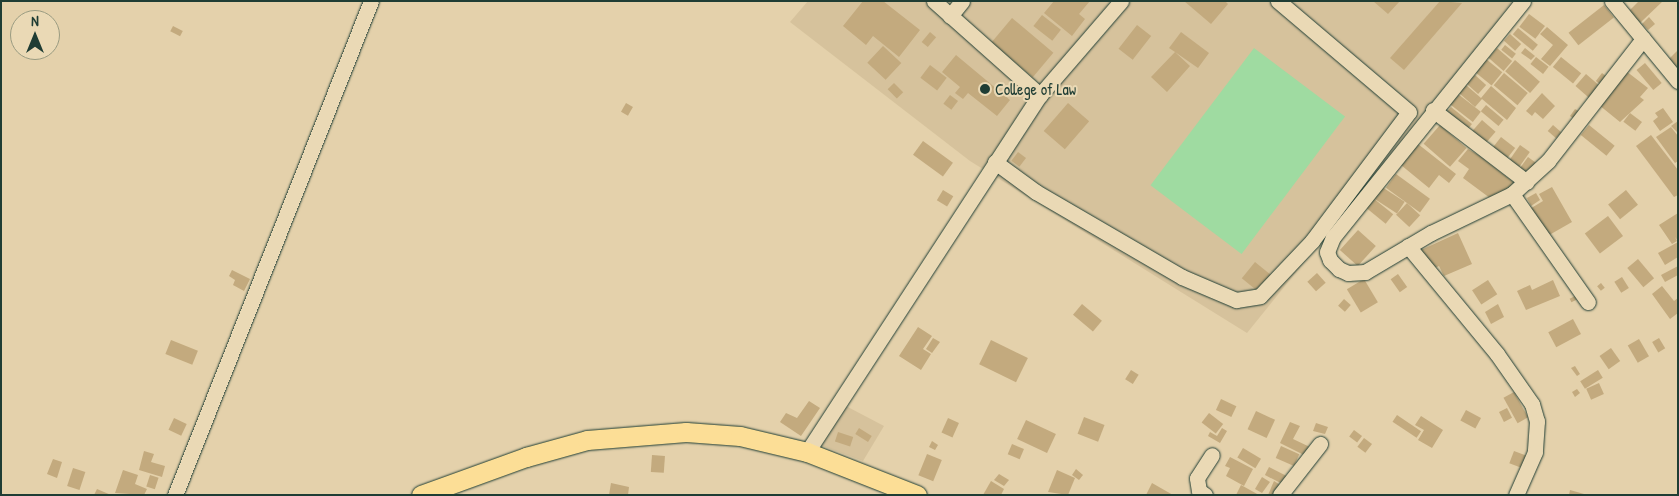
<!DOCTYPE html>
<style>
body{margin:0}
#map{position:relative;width:1679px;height:496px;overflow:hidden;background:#e4d1ab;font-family:"Patrick Hand",sans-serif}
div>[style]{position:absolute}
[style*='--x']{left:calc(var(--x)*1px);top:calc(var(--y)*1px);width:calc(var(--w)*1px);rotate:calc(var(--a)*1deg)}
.built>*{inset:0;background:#d6c29c}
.green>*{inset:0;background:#9fdba1;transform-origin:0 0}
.building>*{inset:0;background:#c3aa7e;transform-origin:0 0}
.roads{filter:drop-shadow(0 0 1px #1f3d34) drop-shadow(0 0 1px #1f3d34)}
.minor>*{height:15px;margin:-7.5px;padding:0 7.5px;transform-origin:7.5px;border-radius:7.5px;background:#ead9b5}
.major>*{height:19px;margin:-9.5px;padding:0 9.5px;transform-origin:9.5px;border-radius:9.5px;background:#fcde96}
.dots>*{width:14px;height:14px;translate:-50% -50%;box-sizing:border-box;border:2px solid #ead9b5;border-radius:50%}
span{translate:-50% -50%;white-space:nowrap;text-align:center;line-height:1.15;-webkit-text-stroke:4px #ead9b5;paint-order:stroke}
.poi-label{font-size:16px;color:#1f3d34}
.left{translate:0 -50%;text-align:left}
.frame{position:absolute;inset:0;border:2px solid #1f3d34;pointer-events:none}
.north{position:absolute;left:10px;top:10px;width:50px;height:50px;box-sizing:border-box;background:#ead9b5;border:1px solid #999b81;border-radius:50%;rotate:0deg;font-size:14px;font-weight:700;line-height:20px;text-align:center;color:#1f3d34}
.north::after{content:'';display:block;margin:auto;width:18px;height:22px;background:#1f3d34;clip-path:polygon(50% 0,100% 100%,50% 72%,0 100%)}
</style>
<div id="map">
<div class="built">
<i style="clip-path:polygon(808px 1px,1515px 1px,1247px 333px,970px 161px,790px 22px)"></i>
<i style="clip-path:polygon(844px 405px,884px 426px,863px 461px,820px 445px)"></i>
</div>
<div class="green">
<i style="left:1254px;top:48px;width:114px;height:172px;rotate:37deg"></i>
</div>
<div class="building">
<i style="clip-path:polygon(863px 1px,883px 1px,920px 30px,899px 57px,873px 36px,866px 45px,843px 26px)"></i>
<i style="clip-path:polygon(1054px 1px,1090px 1px,1079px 14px,1085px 19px,1072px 36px,1044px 13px)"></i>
<i style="clip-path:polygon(1184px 1px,1225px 1px,1228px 4px,1211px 24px)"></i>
<i style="clip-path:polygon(1373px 1px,1400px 1px,1388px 14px)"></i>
<i style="clip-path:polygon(1440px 1px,1462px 3px,1404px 70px,1390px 58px)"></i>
<i style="clip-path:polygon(1639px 1px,1663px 1px,1640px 23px,1629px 11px)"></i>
<i style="left:1604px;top:5px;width:16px;height:45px;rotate:52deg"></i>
<i style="left:1529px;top:14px;width:20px;height:16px;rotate:37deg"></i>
<i style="left:1042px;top:15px;width:24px;height:14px;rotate:38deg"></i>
<i style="clip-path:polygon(1649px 17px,1655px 24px,1648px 30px,1642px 24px)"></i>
<i style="left:1012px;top:18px;width:54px;height:32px;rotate:40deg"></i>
<i style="left:1137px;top:25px;width:18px;height:30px;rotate:38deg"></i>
<i style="left:173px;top:26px;width:11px;height:6px;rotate:27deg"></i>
<i style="clip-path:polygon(1547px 27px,1568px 45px,1550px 66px,1541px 59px,1553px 45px,1540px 34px)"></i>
<i style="left:1518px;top:28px;width:26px;height:8px;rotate:40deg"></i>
<i style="left:930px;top:32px;width:8px;height:13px;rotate:40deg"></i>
<i style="clip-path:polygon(1181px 32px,1209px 53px,1198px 68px,1175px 52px,1190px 66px,1167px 92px,1151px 77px,1175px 52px,1169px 48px)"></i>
<i style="left:1510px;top:34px;width:15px;height:9px;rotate:42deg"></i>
<i style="left:1505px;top:45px;width:14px;height:6px;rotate:39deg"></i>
<i style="left:883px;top:46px;width:25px;height:23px;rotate:43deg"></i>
<i style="left:1497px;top:48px;width:20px;height:13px;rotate:41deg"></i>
<i style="clip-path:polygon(1525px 48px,1535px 56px,1531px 60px,1521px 53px)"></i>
<i style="clip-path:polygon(1678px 50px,1678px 68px,1676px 69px,1668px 60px)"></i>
<i style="clip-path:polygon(956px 55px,1010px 100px,997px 116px,968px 93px,963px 99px,955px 93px,960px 87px,942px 72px)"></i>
<i style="left:1536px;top:57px;width:16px;height:9px;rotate:38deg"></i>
<i style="left:1561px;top:57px;width:26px;height:13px;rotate:39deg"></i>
<i style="left:1486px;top:59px;width:21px;height:17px;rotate:39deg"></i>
<i style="left:1515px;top:60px;width:33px;height:15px;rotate:41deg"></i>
<i style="left:1645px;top:63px;width:26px;height:11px;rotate:50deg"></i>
<i style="left:930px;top:65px;width:21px;height:16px;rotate:37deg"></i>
<i style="clip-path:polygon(1626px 71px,1648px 88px,1640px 97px,1644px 100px,1620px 122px,1599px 105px)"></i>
<i style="left:1504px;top:73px;width:31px;height:16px;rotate:40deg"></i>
<i style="left:1602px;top:73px;width:11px;height:10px;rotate:38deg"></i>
<i style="left:1586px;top:74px;width:23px;height:16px;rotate:41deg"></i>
<i style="left:1475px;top:75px;width:15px;height:12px;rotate:42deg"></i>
<i style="left:894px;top:83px;width:13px;height:9px;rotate:45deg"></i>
<i style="clip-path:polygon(1466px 85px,1481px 98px,1491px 86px,1516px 108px,1507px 120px,1482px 99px,1475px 107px,1459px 93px)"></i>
<i style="clip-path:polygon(1542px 93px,1555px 106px,1543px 119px,1535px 112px,1532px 116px,1526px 111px)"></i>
<i style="left:1458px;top:94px;width:29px;height:13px;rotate:38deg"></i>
<i style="left:950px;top:95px;width:10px;height:11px;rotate:37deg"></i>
<i style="left:626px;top:103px;width:8px;height:10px;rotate:30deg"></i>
<i style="left:1068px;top:103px;width:28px;height:37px;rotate:41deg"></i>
<i style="left:1486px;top:105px;width:23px;height:8px;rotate:40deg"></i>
<i style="left:1451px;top:107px;width:27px;height:13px;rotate:39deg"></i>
<i style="clip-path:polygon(1663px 108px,1673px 122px,1660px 131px,1653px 121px,1658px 117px,1655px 113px)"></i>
<i style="clip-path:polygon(1575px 109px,1582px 113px,1577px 121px,1570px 116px)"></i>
<i style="left:1630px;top:113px;width:15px;height:11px;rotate:37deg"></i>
<i style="left:1482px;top:120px;width:18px;height:21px;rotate:41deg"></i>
<i style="clip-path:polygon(1678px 121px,1678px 133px,1671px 126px)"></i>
<i style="left:1440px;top:125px;width:35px;height:25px;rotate:41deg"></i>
<i style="left:1553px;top:125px;width:11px;height:8px;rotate:41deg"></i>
<i style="left:1589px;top:125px;width:33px;height:13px;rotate:39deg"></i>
<i style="clip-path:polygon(1671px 127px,1678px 136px,1678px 161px,1675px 163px,1656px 137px)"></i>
<i style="clip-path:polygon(1651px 135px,1678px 170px,1678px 195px,1674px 197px,1636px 146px)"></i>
<i style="left:1501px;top:137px;width:18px;height:18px;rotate:38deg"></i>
<i style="left:923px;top:141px;width:37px;height:17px;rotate:36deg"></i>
<i style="clip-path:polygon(1418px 144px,1456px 174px,1449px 183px,1439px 175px,1429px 188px,1401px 165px)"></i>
<i style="left:1520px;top:145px;width:12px;height:22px;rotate:35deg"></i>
<i style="clip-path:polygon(1468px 149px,1480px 156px,1516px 184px,1494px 201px,1463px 178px,1469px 169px,1458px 161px)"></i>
<i style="left:1018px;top:152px;width:10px;height:11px;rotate:37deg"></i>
<i style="left:1528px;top:157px;width:14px;height:17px;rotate:36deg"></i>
<i style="left:1396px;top:174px;width:42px;height:17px;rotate:36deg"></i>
<i style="left:1382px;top:187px;width:27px;height:14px;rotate:33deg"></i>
<i style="clip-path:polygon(1552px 187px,1572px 222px,1544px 238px,1528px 210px,1543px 201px,1539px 194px)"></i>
<i style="left:943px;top:190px;width:12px;height:12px;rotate:31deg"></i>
<i style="left:1626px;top:190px;width:19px;height:23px;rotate:51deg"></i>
<i style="clip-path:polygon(1536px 193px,1540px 200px,1531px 206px,1527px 198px)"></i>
<i style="left:1373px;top:198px;width:26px;height:12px;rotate:39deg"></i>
<i style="left:1407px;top:203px;width:18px;height:16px;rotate:43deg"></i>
<i style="clip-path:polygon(1678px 213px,1678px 241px,1675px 237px,1677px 241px,1672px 244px,1659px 225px)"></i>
<i style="left:1608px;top:216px;width:25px;height:29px;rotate:53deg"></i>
<i style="left:1358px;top:230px;width:24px;height:27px;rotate:42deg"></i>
<i style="clip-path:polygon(1458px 233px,1472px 264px,1444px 276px,1439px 266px,1428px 271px,1419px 251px)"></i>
<i style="clip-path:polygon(1678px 242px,1678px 257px,1665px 265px,1658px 253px)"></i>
<i style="left:1638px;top:259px;width:25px;height:14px;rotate:50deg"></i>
<i style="left:1255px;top:262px;width:21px;height:21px;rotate:39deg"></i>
<i style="clip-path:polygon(1678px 266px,1678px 275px,1665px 282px,1661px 275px)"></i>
<i style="clip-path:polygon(232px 270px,250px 279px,244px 291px,233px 285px,235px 280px,229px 276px)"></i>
<i style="left:1317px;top:273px;width:13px;height:13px;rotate:48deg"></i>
<i style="left:1398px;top:274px;width:16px;height:9px;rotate:55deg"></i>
<i style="left:1622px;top:277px;width:13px;height:9px;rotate:58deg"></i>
<i style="left:1364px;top:279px;width:27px;height:20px;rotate:59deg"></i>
<i style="left:1488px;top:280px;width:17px;height:19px;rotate:57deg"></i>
<i style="clip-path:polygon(1553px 280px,1560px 296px,1526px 310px,1517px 291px,1530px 285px,1532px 290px)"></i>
<i style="left:1601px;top:283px;width:6px;height:5px;rotate:51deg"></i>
<i style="clip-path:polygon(1662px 286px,1674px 301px,1678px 298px,1678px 313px,1670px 319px,1652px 294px)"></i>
<i style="left:1575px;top:296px;width:4px;height:6px;rotate:63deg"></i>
<i style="left:1344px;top:299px;width:9px;height:9px;rotate:41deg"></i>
<i style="left:1082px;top:304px;width:26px;height:14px;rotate:40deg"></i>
<i style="clip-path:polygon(1498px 304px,1504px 317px,1491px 324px,1485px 312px)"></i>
<i style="left:1573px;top:319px;width:17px;height:28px;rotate:62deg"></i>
<i style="clip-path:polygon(918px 327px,932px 336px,923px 349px,931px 354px,921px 370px,899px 356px)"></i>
<i style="clip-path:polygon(933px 338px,940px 342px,932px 353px,926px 349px)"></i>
<i style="left:1659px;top:338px;width:12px;height:8px;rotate:59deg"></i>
<i style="left:1639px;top:339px;width:20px;height:13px;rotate:60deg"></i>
<i style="left:171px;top:340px;width:29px;height:15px;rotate:22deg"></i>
<i style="left:991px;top:340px;width:41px;height:27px;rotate:26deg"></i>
<i style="left:1611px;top:348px;width:16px;height:14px;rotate:55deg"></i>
<i style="clip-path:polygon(1575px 366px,1580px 374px,1577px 376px,1571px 368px)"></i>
<i style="left:1131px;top:370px;width:9px;height:11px;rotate:32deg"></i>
<i style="left:1598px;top:370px;width:9px;height:21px;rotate:58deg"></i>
<i style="left:1599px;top:383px;width:12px;height:14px;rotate:66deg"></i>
<i style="clip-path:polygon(1577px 389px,1580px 393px,1575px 397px,1572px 392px)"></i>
<i style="left:1514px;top:392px;width:29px;height:12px;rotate:61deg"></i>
<i style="left:1221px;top:399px;width:17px;height:12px;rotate:25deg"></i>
<i style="clip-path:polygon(809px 401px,820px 408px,801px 436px,780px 422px,786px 413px,797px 418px)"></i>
<i style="left:1507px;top:408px;width:11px;height:9px;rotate:63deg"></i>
<i style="left:1466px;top:410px;width:17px;height:12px;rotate:28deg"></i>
<i style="left:1256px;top:411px;width:21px;height:20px;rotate:25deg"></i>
<i style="left:1209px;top:413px;width:18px;height:12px;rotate:38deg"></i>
<i style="left:1397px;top:415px;width:29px;height:8px;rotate:34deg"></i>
<i style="clip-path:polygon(1421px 416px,1443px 430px,1432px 448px,1418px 440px,1424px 430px,1415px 425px)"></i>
<i style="left:1084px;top:417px;width:22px;height:18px;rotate:21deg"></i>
<i style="left:174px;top:418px;width:14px;height:13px;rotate:25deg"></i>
<i style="left:948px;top:418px;width:12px;height:16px;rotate:24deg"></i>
<i style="left:1026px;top:420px;width:33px;height:21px;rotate:25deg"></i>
<i style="clip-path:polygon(1290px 422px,1300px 426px,1293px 439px,1312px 448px,1308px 457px,1280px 443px)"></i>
<i style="clip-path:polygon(1316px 423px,1328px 427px,1325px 434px,1313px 431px)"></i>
<i style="left:859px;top:428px;width:15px;height:7px;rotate:32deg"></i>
<i style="clip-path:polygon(1222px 428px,1227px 431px,1220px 443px,1208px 436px,1210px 432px,1217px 436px)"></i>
<i style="left:1354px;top:430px;width:10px;height:8px;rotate:37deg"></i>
<i style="left:838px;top:432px;width:16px;height:10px;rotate:18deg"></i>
<i style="left:1364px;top:438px;width:10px;height:11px;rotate:37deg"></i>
<i style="clip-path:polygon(932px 441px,938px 445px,935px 450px,929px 447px)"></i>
<i style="left:1012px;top:444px;width:13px;height:11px;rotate:23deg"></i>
<i style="left:1281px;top:446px;width:20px;height:13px;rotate:24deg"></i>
<i style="left:1243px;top:448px;width:21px;height:11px;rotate:31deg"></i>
<i style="clip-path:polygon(144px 451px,154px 454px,151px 462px,165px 466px,162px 477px,139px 470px)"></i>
<i style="left:1514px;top:451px;width:17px;height:13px;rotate:21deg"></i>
<i style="left:927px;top:454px;width:16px;height:23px;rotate:22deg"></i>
<i style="left:652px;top:455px;width:13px;height:17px;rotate:4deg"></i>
<i style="clip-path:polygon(1230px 457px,1253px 469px,1244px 486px,1226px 476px,1230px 468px,1225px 466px)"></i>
<i style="clip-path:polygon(53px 459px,62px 462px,57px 478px,47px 474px)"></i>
<i style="left:1269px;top:467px;width:22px;height:9px;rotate:27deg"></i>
<i style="left:73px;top:468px;width:13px;height:19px;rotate:18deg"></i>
<i style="clip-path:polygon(1076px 469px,1083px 475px,1079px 480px,1072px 475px)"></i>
<i style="clip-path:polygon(123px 470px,138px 475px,135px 484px,147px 489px,144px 495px,115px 493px)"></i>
<i style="clip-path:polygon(1057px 470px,1075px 478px,1068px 495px,1048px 492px)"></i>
<i style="clip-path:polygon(999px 474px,1009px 480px,1004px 486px,994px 480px)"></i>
<i style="left:150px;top:475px;width:9px;height:12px;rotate:18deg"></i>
<i style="clip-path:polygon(1262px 477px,1270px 482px,1262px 493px,1255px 489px)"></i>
<i style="clip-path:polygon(991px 481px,1004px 489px,1001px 495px,983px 495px)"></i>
<i style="clip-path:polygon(1274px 481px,1282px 486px,1276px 495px,1268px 495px)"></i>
<i style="clip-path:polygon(611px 483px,629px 487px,628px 495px,609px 495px)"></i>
<i style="clip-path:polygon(1152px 483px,1173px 495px,1146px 495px)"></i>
<i style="clip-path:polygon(1241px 485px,1259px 495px,1236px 495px)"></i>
<i style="clip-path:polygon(97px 489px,111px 495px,94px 495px)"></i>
<i style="clip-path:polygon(1570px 490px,1584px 494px,1583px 495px,1569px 495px)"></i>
</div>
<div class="roads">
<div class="minor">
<i style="--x:934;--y:1;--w:142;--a:41.6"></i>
<i style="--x:1523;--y:1;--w:303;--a:128.8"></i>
<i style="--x:1333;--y:237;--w:16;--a:112"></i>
<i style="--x:1327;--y:252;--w:9;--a:69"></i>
<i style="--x:1330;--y:260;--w:13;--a:45"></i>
<i style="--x:1339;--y:269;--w:10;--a:24"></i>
<i style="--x:1348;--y:273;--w:17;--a:-3"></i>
<i style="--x:1365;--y:272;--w:77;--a:-30.6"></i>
<i style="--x:1431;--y:233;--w:90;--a:-25.7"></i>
<i style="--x:1512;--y:194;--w:49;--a:-42.5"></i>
<i style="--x:1548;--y:161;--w:155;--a:-52.1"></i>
<i style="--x:1612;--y:1;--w:104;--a:50.5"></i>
<i style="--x:950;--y:16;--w:19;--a:-51"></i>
<i style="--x:1433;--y:110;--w:118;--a:37.5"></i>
<i style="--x:995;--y:162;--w:51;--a:36.2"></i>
<i style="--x:1036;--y:192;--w:169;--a:30.2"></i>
<i style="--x:1182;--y:277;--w:59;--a:23.1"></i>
<i style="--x:1236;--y:300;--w:24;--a:-9"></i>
<i style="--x:1260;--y:296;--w:76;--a:-46.6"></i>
<i style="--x:1312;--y:241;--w:161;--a:-53.1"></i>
<i style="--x:1409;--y:112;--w:172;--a:-139.7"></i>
<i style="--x:1512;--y:194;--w:132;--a:54.9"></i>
<i style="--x:1408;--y:246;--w:140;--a:50.5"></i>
<i style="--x:1497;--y:354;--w:61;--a:55"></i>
<i style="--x:1532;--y:404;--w:18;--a:74"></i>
<i style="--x:1537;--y:421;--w:31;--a:94"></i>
<i style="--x:1535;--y:452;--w:47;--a:113.8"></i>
<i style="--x:807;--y:452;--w:426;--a:-56.9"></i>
<i style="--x:1040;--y:95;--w:124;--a:-49.2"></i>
<i style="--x:175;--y:495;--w:531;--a:-68.36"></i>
<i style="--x:1205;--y:495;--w:7;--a:-146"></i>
<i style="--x:1199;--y:491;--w:13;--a:-99"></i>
<i style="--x:1197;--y:478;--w:27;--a:-57"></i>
<i style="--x:1280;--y:495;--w:65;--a:-51.9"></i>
</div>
<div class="major">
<i style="--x:421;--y:495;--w:112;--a:-19.9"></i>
<i style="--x:526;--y:457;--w:63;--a:-15.6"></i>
<i style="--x:587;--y:440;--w:99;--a:-4.6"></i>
<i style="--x:686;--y:432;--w:54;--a:4.2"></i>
<i style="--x:740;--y:436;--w:69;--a:13.4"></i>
<i style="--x:807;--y:452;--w:118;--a:21.4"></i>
</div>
</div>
<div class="dots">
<i style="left:985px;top:89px;background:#1f3d34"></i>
</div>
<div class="poi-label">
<span class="left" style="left:995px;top:89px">College of Law</span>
</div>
<div class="frame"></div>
<div class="north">N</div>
</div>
